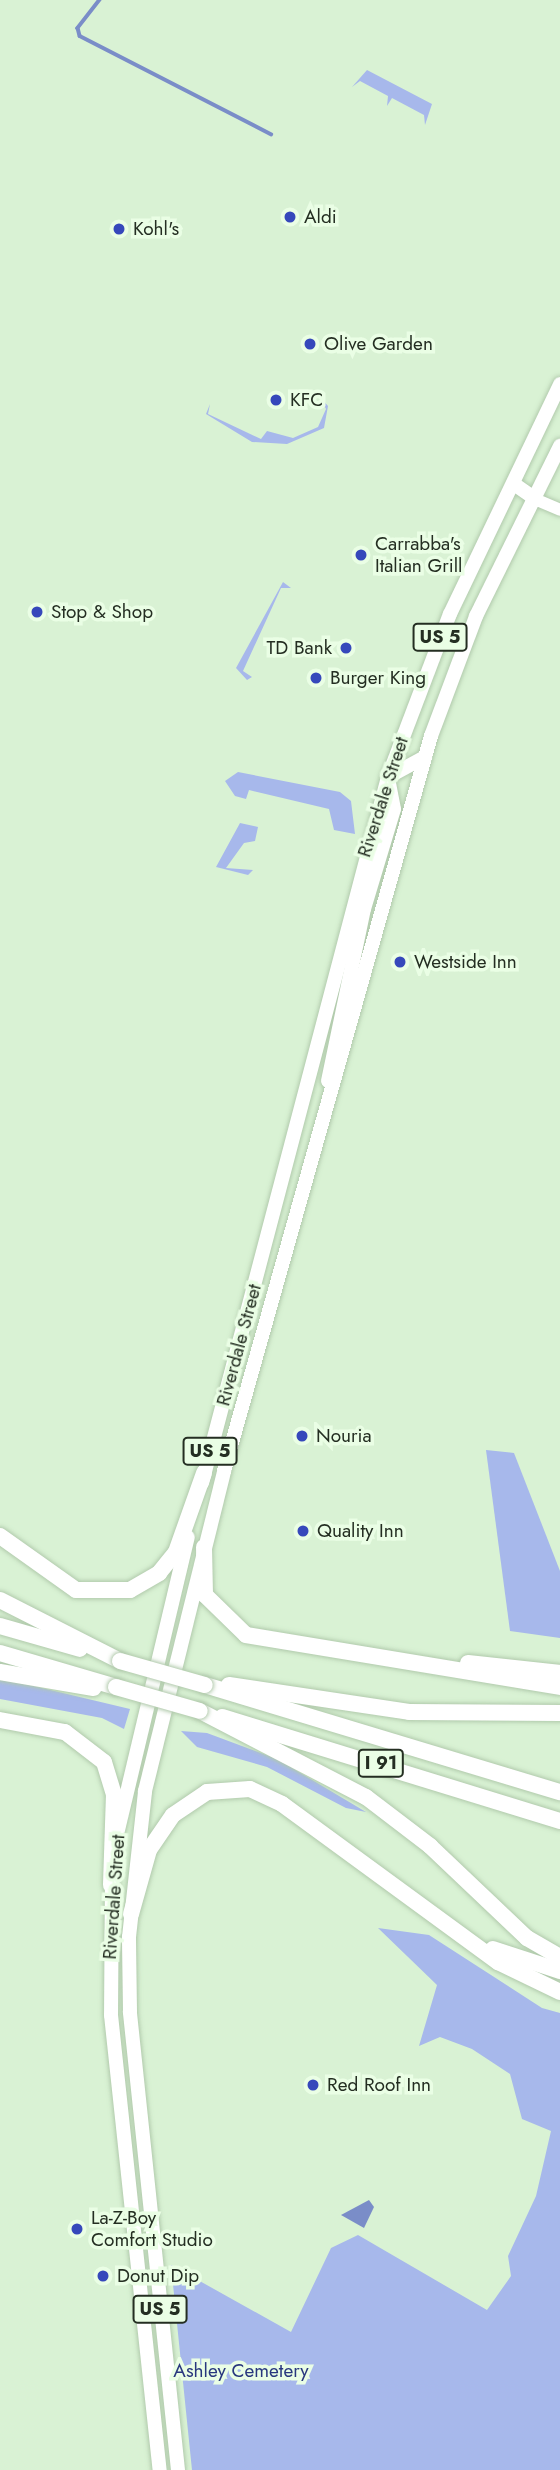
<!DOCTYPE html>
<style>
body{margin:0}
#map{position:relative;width:560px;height:2470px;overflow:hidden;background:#d9f2d4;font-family:Jost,sans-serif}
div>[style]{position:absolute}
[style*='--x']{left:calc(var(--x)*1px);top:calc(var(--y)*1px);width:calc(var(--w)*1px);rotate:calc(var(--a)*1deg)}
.green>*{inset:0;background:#a7b8eb}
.water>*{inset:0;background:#7a8dc8}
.stream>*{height:3.5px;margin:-1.75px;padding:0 1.75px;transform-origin:1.75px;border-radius:1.75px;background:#7a8dc8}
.roads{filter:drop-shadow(0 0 2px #b1caac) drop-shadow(0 0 2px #b1caac)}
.secondary>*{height:12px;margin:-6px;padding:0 6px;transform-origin:6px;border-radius:6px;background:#fff}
.primary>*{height:14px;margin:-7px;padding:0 7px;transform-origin:7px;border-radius:7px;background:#fff}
.motorway>*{height:16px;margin:-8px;padding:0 8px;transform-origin:8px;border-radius:8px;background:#fff}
.bridges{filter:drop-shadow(0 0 2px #b1caac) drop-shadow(0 0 2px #b1caac)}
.motorway-bridge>*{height:16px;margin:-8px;padding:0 8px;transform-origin:8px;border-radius:8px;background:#fff}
.dots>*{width:19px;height:19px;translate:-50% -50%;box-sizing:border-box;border:4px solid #eafee5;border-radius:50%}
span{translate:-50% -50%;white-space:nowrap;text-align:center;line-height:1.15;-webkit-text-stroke:7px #eafee5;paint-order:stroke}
.shield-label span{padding:2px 5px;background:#eafee5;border:2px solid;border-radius:5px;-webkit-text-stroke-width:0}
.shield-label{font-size:18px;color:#242e22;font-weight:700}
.poi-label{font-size:19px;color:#242e22}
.left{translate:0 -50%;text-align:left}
.right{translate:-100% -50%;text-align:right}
.street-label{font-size:19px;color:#242e22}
.park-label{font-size:19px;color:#28377e}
</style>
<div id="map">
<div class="green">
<i style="clip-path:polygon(367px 70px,432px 104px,425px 125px,424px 115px,392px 98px,387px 106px,388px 96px,360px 81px,352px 87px)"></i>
<i style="clip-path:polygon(320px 397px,328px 406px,324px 428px,287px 444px,252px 442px,206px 414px,210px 404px,208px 414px,261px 439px,267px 431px,293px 438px,318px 427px,326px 409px)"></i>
<i style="clip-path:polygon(283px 582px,291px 588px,281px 588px,243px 671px,252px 677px,247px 680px,236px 668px)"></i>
<i style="clip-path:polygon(238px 772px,340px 792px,351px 801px,355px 834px,334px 830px,329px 809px,249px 790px,246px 799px,235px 796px,225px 781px)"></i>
<i style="clip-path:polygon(240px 823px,258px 827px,255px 841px,244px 843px,226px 868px,253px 870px,248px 875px,216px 867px)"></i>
<i style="clip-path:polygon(486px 1450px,514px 1453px,560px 1571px,560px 1638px,510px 1631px)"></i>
<i style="clip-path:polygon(0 1678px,130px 1709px,124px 1729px,102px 1718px,0 1699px)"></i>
<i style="clip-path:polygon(181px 1731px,207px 1733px,277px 1759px,366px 1812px,346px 1808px,267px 1767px,197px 1747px)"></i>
<i style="clip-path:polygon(378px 1928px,429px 1935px,542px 2008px,560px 2013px,560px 2470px,192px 2470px,171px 2265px,291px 2332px,331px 2248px,358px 2235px,487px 2310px,511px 2276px,508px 2256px,536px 2196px,551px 2131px,522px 2119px,510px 2074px,472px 2049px,440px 2037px,419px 2046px,437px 1985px)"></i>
</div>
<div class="water">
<i style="clip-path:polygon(369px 2200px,374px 2207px,364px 2228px,341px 2215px)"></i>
</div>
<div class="stream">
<i style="--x:100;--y:0;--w:36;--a:128"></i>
<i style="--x:78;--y:28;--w:8;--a:76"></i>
<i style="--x:80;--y:36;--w:215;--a:27.2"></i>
</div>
<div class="roads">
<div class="secondary">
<i style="--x:537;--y:500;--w:25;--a:23"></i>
</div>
<div class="primary">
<i style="--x:514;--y:484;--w:28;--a:35"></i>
<i style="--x:388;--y:777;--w:42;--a:-28.4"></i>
<i style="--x:328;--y:1081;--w:176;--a:-78.2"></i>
<i style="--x:364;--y:909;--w:104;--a:-73.3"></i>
<i style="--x:394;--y:809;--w:33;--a:-101"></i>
<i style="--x:202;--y:1483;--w:730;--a:-75.24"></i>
<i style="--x:388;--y:777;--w:174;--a:-69.2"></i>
<i style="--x:450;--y:614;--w:255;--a:-64.4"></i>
<i style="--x:118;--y:1830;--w:301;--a:-76.6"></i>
<i style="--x:112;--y:1875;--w:140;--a:90.4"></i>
<i style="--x:111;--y:2015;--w:458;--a:83.9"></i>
<i style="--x:178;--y:2470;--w:461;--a:-96"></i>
<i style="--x:130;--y:2012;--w:75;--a:-90.8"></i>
<i style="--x:129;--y:1937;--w:147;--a:-83.7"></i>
<i style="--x:145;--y:1791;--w:330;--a:-76.1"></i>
<i style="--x:224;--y:1471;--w:764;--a:-74.27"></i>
<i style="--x:431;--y:736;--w:128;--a:-69.4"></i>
<i style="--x:476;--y:616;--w:190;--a:-63.7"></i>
</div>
<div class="motorway">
<i style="--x:0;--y:1536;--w:93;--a:35.4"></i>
<i style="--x:76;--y:1590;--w:54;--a:0"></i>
<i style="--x:130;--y:1590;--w:34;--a:-30"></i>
<i style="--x:159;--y:1573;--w:27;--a:-51"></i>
<i style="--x:176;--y:1552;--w:84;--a:-70.5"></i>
<i style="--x:204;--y:1547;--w:48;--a:88.8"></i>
<i style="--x:205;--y:1595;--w:57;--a:44.3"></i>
<i style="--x:246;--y:1635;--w:318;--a:9.4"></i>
<i style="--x:0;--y:1600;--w:135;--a:26.9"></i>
<i style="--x:0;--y:1626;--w:83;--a:16"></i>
<i style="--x:0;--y:1653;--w:121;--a:16.3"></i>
<i style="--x:468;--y:1663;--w:93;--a:6.2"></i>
<i style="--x:0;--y:1672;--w:95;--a:9.7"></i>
<i style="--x:205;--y:1685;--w:371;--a:16.8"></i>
<i style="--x:229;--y:1685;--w:182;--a:8.5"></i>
<i style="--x:409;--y:1712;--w:151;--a:0.4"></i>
<i style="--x:200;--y:1711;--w:187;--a:27.4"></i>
<i style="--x:366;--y:1797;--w:81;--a:37.4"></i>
<i style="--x:430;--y:1846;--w:134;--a:43.5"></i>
<i style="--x:527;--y:1938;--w:38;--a:30"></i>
<i style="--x:222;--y:1717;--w:354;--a:17.1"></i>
<i style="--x:0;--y:1720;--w:66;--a:10.5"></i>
<i style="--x:65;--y:1732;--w:49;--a:37.6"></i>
<i style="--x:104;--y:1762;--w:34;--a:73"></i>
<i style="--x:114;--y:1794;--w:91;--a:91.9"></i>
<i style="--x:131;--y:1914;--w:66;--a:-74.3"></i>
<i style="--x:149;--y:1850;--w:42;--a:-55.6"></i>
<i style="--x:173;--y:1815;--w:41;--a:-34.1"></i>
<i style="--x:207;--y:1792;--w:43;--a:-4"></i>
<i style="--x:250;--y:1789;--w:35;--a:25"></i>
<i style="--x:282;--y:1804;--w:268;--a:36.2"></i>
<i style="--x:498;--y:1962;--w:69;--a:25.8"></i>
<i style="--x:493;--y:1949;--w:71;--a:18.2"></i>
</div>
</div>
<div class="bridges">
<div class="motorway-bridge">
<i style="--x:120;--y:1661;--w:88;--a:15.8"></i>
<i style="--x:116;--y:1687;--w:87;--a:15.9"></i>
</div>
</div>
<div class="dots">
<i style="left:290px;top:217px;background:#3648bb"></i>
<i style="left:119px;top:229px;background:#3648bb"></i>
<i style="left:310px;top:344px;background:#3648bb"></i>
<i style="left:276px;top:400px;background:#3648bb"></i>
<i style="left:361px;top:555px;background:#3648bb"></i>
<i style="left:37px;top:612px;background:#3648bb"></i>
<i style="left:346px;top:648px;background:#3648bb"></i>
<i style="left:316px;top:678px;background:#3648bb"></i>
<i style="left:400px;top:962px;background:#3648bb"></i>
<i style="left:302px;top:1436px;background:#3648bb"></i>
<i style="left:303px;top:1531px;background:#3648bb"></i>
<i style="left:313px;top:2085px;background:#3648bb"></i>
<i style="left:77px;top:2229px;background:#3648bb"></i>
<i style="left:103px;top:2276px;background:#3648bb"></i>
</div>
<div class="shield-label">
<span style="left:440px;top:637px">US 5</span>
<span style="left:210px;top:1451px">US 5</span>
<span style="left:381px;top:1763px">I 91</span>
<span style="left:160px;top:2309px">US 5</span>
</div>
<div class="poi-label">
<span class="left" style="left:304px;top:217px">Aldi</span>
<span class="left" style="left:133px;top:229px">Kohl's</span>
<span class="left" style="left:324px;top:344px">Olive Garden</span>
<span class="left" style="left:290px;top:400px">KFC</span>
<span class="left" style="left:375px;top:555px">Carrabba's<br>Italian Grill</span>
<span class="left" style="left:51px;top:612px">Stop &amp; Shop</span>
<span class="right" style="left:332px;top:648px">TD Bank</span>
<span class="left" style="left:330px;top:678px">Burger King</span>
<span class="left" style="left:414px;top:962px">Westside Inn</span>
<span class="left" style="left:316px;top:1436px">Nouria</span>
<span class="left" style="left:317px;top:1531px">Quality Inn</span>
<span class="left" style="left:327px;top:2085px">Red Roof Inn</span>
<span class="left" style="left:91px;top:2229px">La-Z-Boy<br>Comfort Studio</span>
<span class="left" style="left:117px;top:2276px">Donut Dip</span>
</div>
<div class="street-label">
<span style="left:383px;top:797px;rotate:-72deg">Riverdale Street</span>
<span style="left:239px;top:1345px;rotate:-75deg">Riverdale Street</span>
<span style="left:114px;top:1897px;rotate:-86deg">Riverdale Street</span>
</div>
<div class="park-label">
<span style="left:241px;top:2371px">Ashley Cemetery</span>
</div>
</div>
